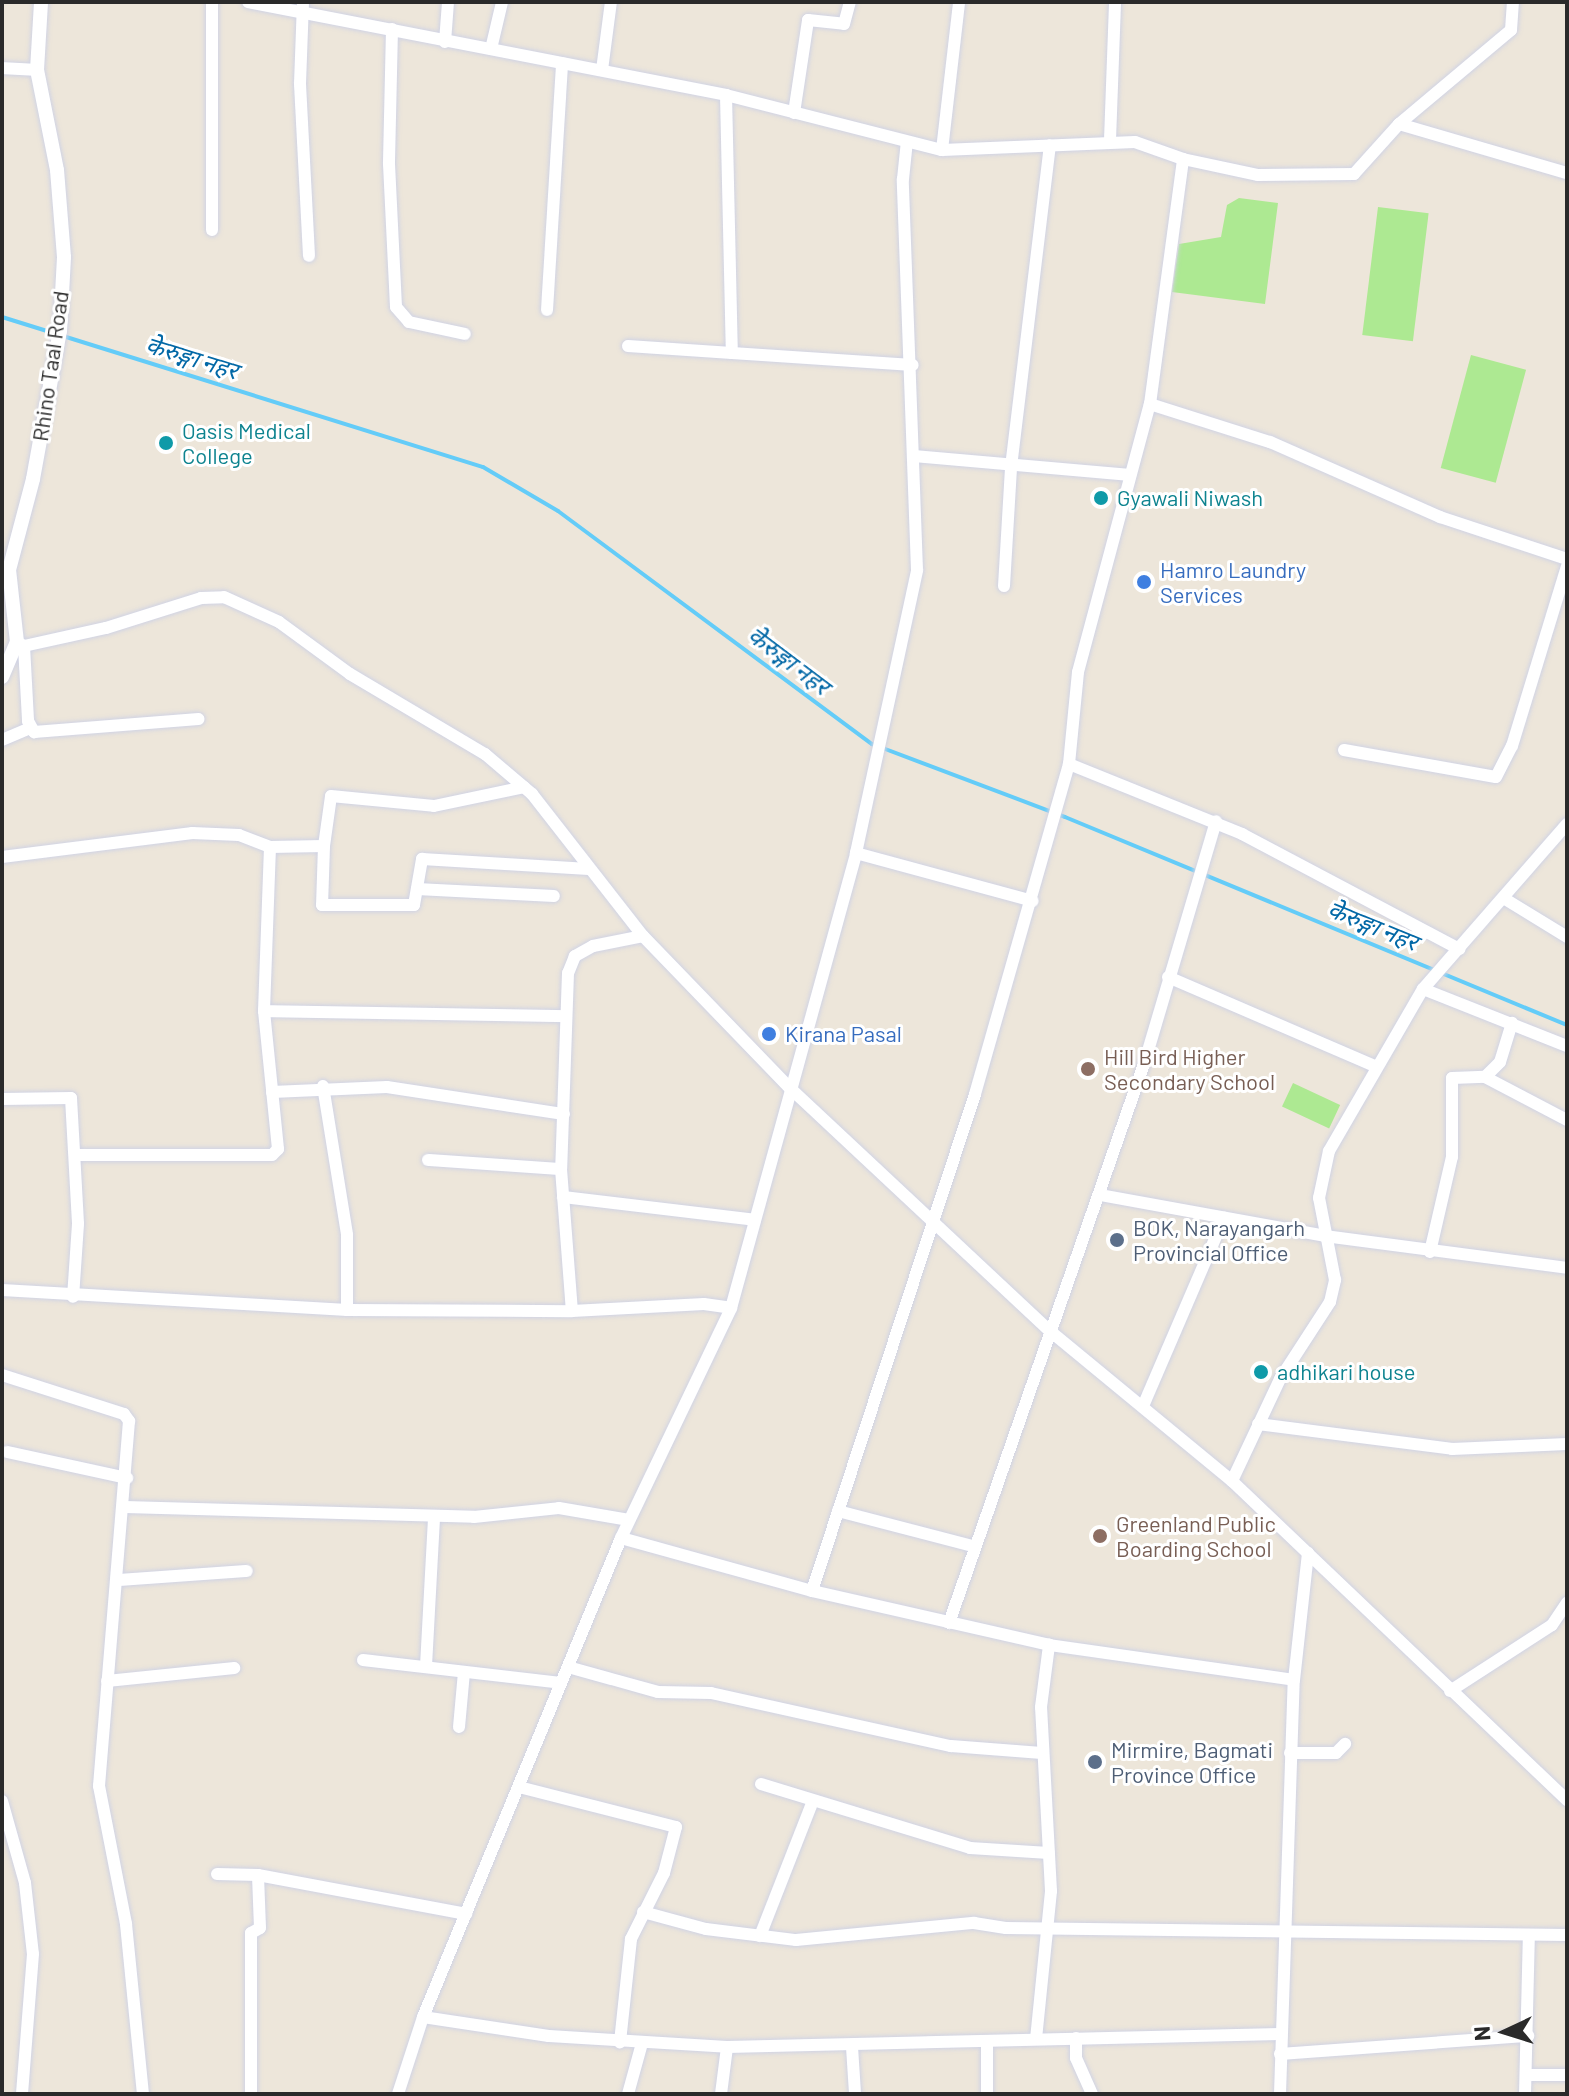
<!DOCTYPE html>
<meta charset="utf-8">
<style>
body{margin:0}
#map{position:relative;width:1569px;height:2096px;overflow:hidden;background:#ede6da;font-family:Barlow,"Noto Sans Devanagari",sans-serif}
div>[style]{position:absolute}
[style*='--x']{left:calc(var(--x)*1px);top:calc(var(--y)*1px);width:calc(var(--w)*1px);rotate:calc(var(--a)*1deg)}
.green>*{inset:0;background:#ade992;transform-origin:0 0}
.stream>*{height:4px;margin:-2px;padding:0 2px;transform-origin:2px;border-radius:2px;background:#64ccf8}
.roads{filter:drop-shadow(0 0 2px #d0d3e4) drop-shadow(0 0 2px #d0d3e4)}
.minor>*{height:12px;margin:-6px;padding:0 6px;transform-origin:6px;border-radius:6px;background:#fff}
.tertiary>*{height:14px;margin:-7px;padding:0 7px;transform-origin:7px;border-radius:7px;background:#fff}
.dots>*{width:22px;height:22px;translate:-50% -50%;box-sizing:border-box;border:4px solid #fff;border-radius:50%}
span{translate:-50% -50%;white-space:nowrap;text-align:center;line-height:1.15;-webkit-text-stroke:6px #fff;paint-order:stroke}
.street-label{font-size:22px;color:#2a2a2a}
.culture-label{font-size:22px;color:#0d838f}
.left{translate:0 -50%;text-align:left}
.shop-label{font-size:22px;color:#366cbe}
.education-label{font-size:22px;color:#785e54}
.service-label{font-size:22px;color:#4e5e75}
.water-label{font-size:24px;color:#0268a6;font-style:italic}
.frame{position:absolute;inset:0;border:4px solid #2a2a2a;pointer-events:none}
.north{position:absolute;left:1465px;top:1992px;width:80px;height:80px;-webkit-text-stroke:6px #fff;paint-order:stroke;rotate:266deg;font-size:22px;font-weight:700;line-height:32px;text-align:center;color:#2a2a2a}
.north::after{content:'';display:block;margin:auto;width:28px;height:36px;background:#2a2a2a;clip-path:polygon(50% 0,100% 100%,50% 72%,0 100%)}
</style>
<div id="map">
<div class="green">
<i style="clip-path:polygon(1239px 198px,1278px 203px,1265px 304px,1172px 292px,1179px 244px,1221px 237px,1227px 205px)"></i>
<i style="left:1378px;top:207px;width:51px;height:129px;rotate:7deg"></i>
<i style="left:1471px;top:355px;width:57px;height:117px;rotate:15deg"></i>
<i style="left:1293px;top:1083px;width:52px;height:26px;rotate:25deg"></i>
</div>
<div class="stream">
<i style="--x:2;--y:317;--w:504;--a:17.32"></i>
<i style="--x:483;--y:467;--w:87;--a:30.4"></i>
<i style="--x:558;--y:511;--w:391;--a:36.6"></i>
<i style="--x:872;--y:744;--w:206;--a:20.7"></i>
<i style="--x:1065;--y:817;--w:543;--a:22.51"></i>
</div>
<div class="roads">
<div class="minor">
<i style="--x:212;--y:2;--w:228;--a:90"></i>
<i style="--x:248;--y:2;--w:487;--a:11"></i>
<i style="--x:726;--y:95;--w:223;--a:14.3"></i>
<i style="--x:942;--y:150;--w:193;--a:-2.4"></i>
<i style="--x:1135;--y:142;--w:51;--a:19.5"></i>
<i style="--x:1183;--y:159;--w:77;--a:12"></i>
<i style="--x:1258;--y:175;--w:96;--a:-0.6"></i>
<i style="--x:1354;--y:174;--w:67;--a:-48"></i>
<i style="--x:1399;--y:124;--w:175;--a:16.3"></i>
<i style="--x:303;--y:2;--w:82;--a:92.1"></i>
<i style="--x:300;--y:84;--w:172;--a:87"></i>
<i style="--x:392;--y:29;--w:135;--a:91.3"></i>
<i style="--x:389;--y:164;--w:143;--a:87.2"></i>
<i style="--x:396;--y:307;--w:20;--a:49"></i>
<i style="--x:409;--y:322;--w:57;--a:12.1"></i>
<i style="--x:445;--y:42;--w:40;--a:-85.7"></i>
<i style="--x:491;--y:49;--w:48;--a:-76.8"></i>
<i style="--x:2;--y:68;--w:35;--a:3"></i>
<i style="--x:602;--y:70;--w:69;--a:-82.5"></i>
<i style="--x:726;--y:95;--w:258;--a:88.7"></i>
<i style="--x:732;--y:353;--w:181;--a:3.8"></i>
<i style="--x:794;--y:113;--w:94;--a:-81.4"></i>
<i style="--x:808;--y:20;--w:36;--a:6"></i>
<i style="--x:844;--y:24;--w:23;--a:-75"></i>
<i style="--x:1399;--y:124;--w:146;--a:-40"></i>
<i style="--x:1511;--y:30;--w:28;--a:-86"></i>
<i style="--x:1110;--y:140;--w:138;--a:-87.9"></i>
<i style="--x:942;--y:150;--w:149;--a:-83.4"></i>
<i style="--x:547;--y:310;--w:247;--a:-86.5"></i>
<i style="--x:628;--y:346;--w:104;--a:3.9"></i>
<i style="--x:1150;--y:404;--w:126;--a:17.6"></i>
<i style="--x:1270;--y:442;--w:186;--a:23.8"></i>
<i style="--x:1440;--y:517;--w:134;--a:18.3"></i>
<i style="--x:914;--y:456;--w:217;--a:5"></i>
<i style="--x:1004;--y:586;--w:119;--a:-86.6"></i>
<i style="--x:1011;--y:467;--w:324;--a:-83.1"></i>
<i style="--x:17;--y:642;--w:8;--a:30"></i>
<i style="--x:24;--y:646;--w:84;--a:-12.4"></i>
<i style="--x:106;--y:628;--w:100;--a:-17.5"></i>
<i style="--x:201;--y:598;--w:23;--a:-2"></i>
<i style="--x:224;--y:597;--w:60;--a:24.4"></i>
<i style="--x:279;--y:622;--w:88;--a:36.2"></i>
<i style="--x:350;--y:674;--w:157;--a:30.7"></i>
<i style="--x:485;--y:754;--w:62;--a:40.4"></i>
<i style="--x:532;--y:794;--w:180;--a:52"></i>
<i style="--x:643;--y:936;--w:213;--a:46"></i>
<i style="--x:791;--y:1089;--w:354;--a:43.1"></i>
<i style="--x:1050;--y:1331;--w:236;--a:39.5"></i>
<i style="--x:1232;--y:1481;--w:463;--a:43.6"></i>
<i style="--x:24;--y:646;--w:75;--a:86.9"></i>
<i style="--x:28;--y:721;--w:13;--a:61"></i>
<i style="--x:34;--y:732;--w:165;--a:-4.5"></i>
<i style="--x:2;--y:740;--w:30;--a:-23"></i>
<i style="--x:1344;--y:750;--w:154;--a:10.1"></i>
<i style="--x:1496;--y:777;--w:35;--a:-63"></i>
<i style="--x:1512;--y:746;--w:188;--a:-73"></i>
<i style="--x:1069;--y:764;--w:187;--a:22"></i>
<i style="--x:1242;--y:834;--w:246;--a:27.9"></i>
<i style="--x:324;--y:846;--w:59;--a:91.9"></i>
<i style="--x:322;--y:905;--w:92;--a:0"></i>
<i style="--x:414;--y:905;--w:47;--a:-80.1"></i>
<i style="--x:422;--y:859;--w:167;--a:3.4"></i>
<i style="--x:270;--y:847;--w:54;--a:-1.1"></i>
<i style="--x:324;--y:846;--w:50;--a:-82"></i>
<i style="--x:331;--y:796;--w:103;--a:5.5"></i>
<i style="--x:434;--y:806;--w:92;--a:-11.9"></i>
<i style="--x:856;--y:853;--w:183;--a:15.2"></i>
<i style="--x:2;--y:857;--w:192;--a:-7.2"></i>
<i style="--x:192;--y:833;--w:47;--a:2.4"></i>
<i style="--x:239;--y:835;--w:33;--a:21"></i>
<i style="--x:270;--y:847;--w:164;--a:92.1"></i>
<i style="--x:264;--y:1011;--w:139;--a:84.2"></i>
<i style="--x:278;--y:1149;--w:8;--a:135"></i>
<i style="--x:272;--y:1155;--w:196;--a:180"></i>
<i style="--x:417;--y:889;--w:137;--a:2.9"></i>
<i style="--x:1505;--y:899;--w:73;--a:31.5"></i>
<i style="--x:643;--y:936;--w:51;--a:168.7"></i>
<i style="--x:593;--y:946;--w:21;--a:151"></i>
<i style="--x:575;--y:956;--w:18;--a:112"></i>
<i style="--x:568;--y:973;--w:196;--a:92"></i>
<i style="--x:561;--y:1169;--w:142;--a:85.6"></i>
<i style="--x:572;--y:1311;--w:132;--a:-3"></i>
<i style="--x:704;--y:1304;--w:27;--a:8"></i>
<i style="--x:1168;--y:977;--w:225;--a:23.3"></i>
<i style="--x:1423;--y:989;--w:155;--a:21.6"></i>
<i style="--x:264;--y:1011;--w:300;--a:1"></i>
<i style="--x:1485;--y:1077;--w:21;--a:-45"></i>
<i style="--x:1500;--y:1062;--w:41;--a:-72.9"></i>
<i style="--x:323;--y:1086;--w:151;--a:80.8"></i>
<i style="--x:347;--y:1235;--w:75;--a:90"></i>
<i style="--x:272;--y:1092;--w:115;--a:-2.5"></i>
<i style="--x:387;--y:1087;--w:179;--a:8.7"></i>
<i style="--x:2;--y:1099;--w:69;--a:-0.8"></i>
<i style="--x:71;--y:1098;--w:126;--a:86.8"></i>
<i style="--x:78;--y:1224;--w:73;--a:93.9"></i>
<i style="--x:428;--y:1160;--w:133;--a:3.9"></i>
<i style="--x:1100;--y:1195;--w:229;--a:10.3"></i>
<i style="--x:1325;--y:1236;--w:244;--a:7.5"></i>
<i style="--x:563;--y:1197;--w:193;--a:6.8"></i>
<i style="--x:1430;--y:1252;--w:98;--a:-77"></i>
<i style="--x:1452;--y:1157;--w:79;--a:-90"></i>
<i style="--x:1452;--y:1078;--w:33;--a:-2"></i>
<i style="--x:1485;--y:1077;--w:93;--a:27.7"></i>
<i style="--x:2;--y:1290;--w:346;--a:3.3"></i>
<i style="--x:347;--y:1310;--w:225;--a:0.3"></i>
<i style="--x:2;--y:1375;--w:128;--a:17.7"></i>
<i style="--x:124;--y:1414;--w:9;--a:54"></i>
<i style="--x:129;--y:1421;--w:366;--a:94.7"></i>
<i style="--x:99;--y:1786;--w:141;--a:78.9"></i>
<i style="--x:126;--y:1924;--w:171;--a:84.3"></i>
<i style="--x:1143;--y:1406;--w:205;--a:-66.7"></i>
<i style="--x:1258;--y:1424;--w:196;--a:7.3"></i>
<i style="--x:1452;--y:1449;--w:115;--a:-2.5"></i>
<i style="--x:7;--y:1452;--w:123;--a:12.2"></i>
<i style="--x:1232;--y:1481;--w:113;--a:-64.8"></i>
<i style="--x:1280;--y:1379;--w:92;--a:-57"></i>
<i style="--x:1330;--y:1302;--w:23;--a:-77"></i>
<i style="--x:1335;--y:1280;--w:84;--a:-101"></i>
<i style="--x:1319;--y:1198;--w:48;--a:-78"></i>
<i style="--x:1329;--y:1151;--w:187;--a:-59.9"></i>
<i style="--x:1423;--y:989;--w:219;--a:-48.9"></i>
<i style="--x:125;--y:1507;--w:349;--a:1.6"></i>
<i style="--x:474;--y:1517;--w:85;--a:-6"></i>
<i style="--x:559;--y:1508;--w:71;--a:9.7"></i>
<i style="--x:838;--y:1511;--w:138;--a:14.6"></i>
<i style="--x:621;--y:1538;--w:198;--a:15.5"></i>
<i style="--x:812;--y:1591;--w:243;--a:12.8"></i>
<i style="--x:1049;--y:1645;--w:247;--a:8.1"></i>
<i style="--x:118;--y:1580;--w:129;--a:-4"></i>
<i style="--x:812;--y:1591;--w:523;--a:-71.84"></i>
<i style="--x:975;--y:1094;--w:343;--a:-74.1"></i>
<i style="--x:1069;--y:764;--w:92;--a:-84.4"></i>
<i style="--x:1078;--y:672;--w:278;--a:-75"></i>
<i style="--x:1150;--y:404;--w:247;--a:-82.3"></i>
<i style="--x:949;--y:1623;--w:595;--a:-70.77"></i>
<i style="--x:1145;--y:1061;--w:250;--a:-73.5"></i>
<i style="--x:363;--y:1660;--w:199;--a:6.6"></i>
<i style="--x:426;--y:1666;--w:149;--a:-86.9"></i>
<i style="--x:568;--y:1667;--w:93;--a:15.5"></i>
<i style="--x:658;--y:1692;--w:53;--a:1.1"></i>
<i style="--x:711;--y:1693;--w:246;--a:12.5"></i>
<i style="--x:951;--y:1746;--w:91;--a:4.4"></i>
<i style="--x:107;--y:1681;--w:128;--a:-5.8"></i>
<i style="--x:1450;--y:1691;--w:121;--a:-32.9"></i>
<i style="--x:1552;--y:1625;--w:27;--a:-56"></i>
<i style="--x:459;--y:1727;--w:55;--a:-84.8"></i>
<i style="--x:1290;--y:1753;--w:46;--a:0"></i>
<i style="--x:1336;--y:1753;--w:13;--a:-45"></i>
<i style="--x:761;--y:1784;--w:219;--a:17"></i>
<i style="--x:970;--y:1848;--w:79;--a:3.6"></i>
<i style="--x:519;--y:1787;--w:162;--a:14.3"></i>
<i style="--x:676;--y:1827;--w:48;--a:104.6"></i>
<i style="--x:664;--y:1873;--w:74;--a:116.6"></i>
<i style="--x:631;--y:1939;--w:104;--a:96.1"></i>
<i style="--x:2;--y:1801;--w:85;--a:74.3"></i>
<i style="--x:25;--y:1883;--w:71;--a:83.6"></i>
<i style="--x:33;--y:1954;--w:140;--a:94.5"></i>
<i style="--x:217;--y:1874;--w:41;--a:1.4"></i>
<i style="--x:258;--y:1875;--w:212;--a:10.6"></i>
<i style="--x:643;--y:1912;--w:65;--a:15.1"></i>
<i style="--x:706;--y:1929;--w:91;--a:7"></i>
<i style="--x:796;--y:1940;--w:179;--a:-5.5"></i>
<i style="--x:974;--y:1923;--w:32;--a:9"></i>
<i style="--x:1006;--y:1928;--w:561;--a:0.71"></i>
<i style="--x:760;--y:1936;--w:145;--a:-68.6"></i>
<i style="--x:423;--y:2017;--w:127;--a:8.6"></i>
<i style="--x:549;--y:2036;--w:178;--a:3.5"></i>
<i style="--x:727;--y:2047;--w:553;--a:-1.35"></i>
<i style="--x:1076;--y:2038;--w:20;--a:90"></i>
<i style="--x:1076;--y:2058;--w:39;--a:66"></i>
<i style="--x:1036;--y:2039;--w:149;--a:-84.2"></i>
<i style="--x:1051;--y:1891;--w:184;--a:-93.1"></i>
<i style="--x:1041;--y:1707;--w:63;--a:-82.6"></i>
<i style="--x:852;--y:2047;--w:47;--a:86.3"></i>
<i style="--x:1280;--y:2054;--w:249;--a:-4.2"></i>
<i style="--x:1526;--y:2075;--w:41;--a:0"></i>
<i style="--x:251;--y:2094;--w:161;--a:-90"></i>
<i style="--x:251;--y:1933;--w:10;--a:-29"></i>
<i style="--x:260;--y:1928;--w:53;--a:-92.2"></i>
<i style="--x:398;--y:2094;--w:81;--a:-72"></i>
<i style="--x:423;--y:2017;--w:518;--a:-67.54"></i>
<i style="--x:621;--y:1538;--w:255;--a:-64.4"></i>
<i style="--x:731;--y:1308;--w:472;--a:-74.6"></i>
<i style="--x:856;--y:853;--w:289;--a:-77.8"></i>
<i style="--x:917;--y:570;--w:391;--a:-92.1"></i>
<i style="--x:903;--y:179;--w:36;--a:-84"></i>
<i style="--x:628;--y:2094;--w:53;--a:-74.6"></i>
<i style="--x:721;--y:2094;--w:47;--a:-82.7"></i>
<i style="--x:987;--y:2094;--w:51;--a:-90"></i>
<i style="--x:1280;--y:2094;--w:414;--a:-88.1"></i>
<i style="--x:1294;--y:1680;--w:128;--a:-83.7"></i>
<i style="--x:1525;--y:2094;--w:159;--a:-88.6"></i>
</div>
<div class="tertiary">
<i style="--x:2;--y:677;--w:38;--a:-67"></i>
<i style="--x:17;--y:642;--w:72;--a:-96.3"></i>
<i style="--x:9;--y:570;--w:94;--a:-75.2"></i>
<i style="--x:33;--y:479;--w:150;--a:-79.7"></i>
<i style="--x:60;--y:331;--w:74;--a:-86.9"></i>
<i style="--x:64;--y:257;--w:87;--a:-94.6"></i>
<i style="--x:57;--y:170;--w:102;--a:-101.3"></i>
<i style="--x:37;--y:70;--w:68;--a:-86.6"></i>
</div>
</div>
<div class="dots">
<i style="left:166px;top:443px;background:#0f9aa8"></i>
<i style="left:1101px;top:498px;background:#0f9aa8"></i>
<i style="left:1144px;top:582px;background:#3f7fe0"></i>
<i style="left:769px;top:1034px;background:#3f7fe0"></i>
<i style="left:1088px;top:1069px;background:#8d6e63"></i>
<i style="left:1117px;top:1240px;background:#5c6f8a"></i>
<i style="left:1261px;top:1372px;background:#0f9aa8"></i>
<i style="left:1100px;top:1536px;background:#8d6e63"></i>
<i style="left:1095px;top:1762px;background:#5c6f8a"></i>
</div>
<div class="street-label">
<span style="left:50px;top:366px;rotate:-82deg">Rhino Taal Road</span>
</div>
<div class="culture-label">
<span class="left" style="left:182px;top:443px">Oasis Medical<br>College</span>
<span class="left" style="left:1117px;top:498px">Gyawali Niwash</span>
<span class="left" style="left:1277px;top:1372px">adhikari house</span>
</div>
<div class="shop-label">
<span class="left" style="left:1160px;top:582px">Hamro Laundry<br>Services</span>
<span class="left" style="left:785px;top:1034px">Kirana Pasal</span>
</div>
<div class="education-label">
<span class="left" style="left:1104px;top:1069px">Hill Bird Higher<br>Secondary School</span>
<span class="left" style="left:1116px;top:1536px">Greenland Public<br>Boarding School</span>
</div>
<div class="service-label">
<span class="left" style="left:1133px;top:1240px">BOK, Narayangarh<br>Provincial Office</span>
<span class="left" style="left:1111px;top:1762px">Mirmire, Bagmati<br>Province Office</span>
</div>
<div class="water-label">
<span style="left:192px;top:357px;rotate:17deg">केेरुङ्गा नहर</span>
<span style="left:789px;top:660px;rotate:37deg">केेरुङ्गा नहर</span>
<span style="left:1373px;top:925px;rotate:22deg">केेरुङ्गा नहर</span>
</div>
<div class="frame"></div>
<div class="north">N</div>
</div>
